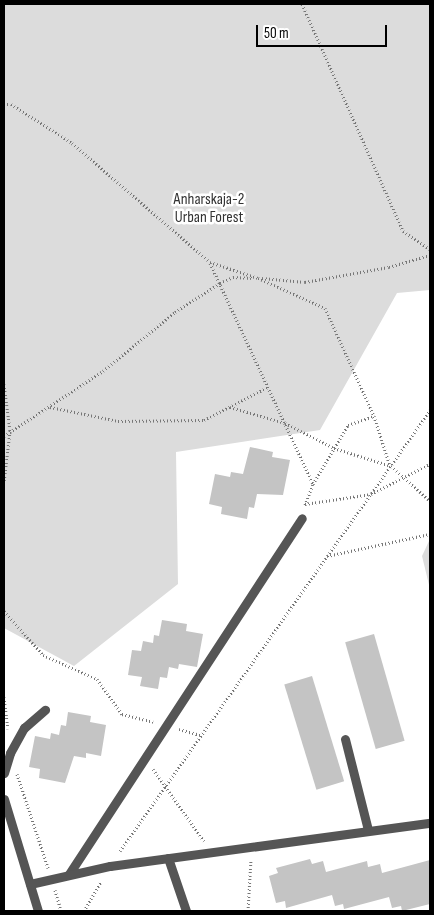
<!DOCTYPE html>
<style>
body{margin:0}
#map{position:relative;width:434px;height:915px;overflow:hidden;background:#fff;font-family:"Sofia Sans Condensed",sans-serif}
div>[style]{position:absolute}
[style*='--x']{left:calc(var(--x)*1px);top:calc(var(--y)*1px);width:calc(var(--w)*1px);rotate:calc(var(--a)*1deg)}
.green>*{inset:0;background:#dcdcdc}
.building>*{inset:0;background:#c4c4c4;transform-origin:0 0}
.path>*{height:3px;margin-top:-1.5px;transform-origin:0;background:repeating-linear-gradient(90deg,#777 0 1px,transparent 0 3.5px)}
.lane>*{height:9px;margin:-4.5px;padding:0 4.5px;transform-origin:4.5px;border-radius:4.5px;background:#555}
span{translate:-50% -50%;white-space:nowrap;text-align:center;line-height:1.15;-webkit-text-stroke:5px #fff;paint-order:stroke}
.park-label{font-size:16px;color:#333}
.frame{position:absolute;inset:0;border:5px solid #000;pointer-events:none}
.scale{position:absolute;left:256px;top:25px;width:131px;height:22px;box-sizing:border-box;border:2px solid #000;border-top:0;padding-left:6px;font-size:15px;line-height:18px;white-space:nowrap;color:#000;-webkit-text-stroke:4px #fff;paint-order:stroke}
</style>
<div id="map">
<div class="green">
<i style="clip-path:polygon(4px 4px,430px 4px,430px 290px,397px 293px,320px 430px,176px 452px,178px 584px,74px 666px,4px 628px)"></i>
<i style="clip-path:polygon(430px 539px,430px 589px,422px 556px)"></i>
</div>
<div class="building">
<i style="clip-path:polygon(250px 447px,273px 452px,272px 457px,290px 460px,283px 495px,257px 494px,254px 508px,249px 507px,247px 519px,221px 514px,222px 507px,209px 504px,215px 474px,230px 477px,231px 472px,243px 474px)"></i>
<i style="clip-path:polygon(162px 620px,187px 624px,186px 631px,203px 634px,197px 667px,179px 664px,178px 669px,169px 667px,167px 678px,160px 677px,158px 689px,140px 686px,142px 677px,128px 675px,132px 650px,141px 651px,143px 641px,153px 643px,154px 635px,159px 636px)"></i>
<i style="left:374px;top:634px;width:111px;height:30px;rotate:74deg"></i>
<i style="left:312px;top:676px;width:110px;height:29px;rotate:73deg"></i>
<i style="clip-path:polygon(68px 712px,91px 716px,90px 722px,106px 725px,101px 756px,86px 753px,86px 758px,74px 756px,65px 783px,39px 778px,40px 769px,29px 767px,35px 736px,50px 739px,51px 733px,59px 735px,61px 725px,66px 726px)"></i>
<i style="clip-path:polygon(310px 859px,312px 864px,323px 861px,326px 872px,367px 861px,368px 867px,380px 864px,382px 873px,430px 860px,430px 904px,402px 911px,401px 906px,392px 908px,389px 897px,344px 909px,343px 904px,335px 906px,332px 895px,286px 908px,285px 901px,276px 903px,269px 876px,278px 873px,276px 868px)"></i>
</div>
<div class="path">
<i style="--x:302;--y:4;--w:248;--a:66"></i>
<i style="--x:403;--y:231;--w:32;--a:34"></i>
<i style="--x:4;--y:104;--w:7;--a:0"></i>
<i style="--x:11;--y:104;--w:72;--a:32.6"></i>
<i style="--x:72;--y:143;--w:182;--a:40.8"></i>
<i style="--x:210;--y:262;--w:51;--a:18.4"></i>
<i style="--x:258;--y:278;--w:73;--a:24.1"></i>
<i style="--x:325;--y:308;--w:119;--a:65.6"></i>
<i style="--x:374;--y:416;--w:52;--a:72.3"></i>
<i style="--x:210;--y:263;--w:244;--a:65"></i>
<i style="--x:262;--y:278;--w:43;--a:5.3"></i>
<i style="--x:305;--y:282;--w:85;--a:-10.1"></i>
<i style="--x:389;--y:267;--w:43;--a:-16.3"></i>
<i style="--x:4;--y:384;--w:47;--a:82.7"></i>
<i style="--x:10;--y:431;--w:52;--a:96.6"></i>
<i style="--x:50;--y:407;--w:69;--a:11.6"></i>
<i style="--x:118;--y:421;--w:86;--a:-0.7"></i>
<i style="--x:204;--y:420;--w:72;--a:-27.3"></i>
<i style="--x:230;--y:407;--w:57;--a:16.2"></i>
<i style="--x:285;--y:423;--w:55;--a:27"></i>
<i style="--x:334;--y:448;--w:60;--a:17.5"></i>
<i style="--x:391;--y:466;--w:52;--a:41.9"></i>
<i style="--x:4;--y:436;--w:118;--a:-33.3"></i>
<i style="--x:103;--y:371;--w:93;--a:-39.3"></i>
<i style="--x:175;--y:312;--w:54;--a:-32.8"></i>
<i style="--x:220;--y:283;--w:14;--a:-25"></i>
<i style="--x:233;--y:277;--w:20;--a:3"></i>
<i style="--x:305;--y:504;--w:67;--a:-8.6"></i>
<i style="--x:371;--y:494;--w:66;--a:-27"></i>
<i style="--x:305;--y:505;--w:22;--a:-69"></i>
<i style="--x:313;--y:484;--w:69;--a:-59.3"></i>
<i style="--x:348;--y:425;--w:28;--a:-19"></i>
<i style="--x:327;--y:556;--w:105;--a:-12.1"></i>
<i style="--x:4;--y:611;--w:59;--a:48.4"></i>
<i style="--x:43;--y:655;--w:59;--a:24"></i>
<i style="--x:97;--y:679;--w:43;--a:54.5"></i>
<i style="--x:122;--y:714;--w:32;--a:14"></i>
<i style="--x:4;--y:697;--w:32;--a:83"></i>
<i style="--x:179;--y:729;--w:22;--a:16"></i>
<i style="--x:153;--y:769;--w:88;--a:54.7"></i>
<i style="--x:17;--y:774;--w:99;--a:71.7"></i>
<i style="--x:120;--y:851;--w:539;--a:-54.89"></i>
<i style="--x:55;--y:890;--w:22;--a:74"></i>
<i style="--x:84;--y:911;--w:34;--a:-60"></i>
<i style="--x:248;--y:911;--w:52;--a:-86.7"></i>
</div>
<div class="lane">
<i style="--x:345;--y:739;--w:94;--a:75.8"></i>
<i style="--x:4;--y:773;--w:21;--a:-73"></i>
<i style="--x:10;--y:753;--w:29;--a:-61"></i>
<i style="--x:24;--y:728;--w:28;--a:-41"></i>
<i style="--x:4;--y:799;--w:117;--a:73.1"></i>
<i style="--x:168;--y:858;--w:56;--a:71.2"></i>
<i style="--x:69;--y:874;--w:425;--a:-56.8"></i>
<i style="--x:30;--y:884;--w:82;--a:-12.7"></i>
<i style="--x:110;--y:866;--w:323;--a:-7.7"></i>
</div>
<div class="park-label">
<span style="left:209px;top:209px">Anharskaja-2<br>Urban Forest</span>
</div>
<div class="frame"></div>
<div class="scale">50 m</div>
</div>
